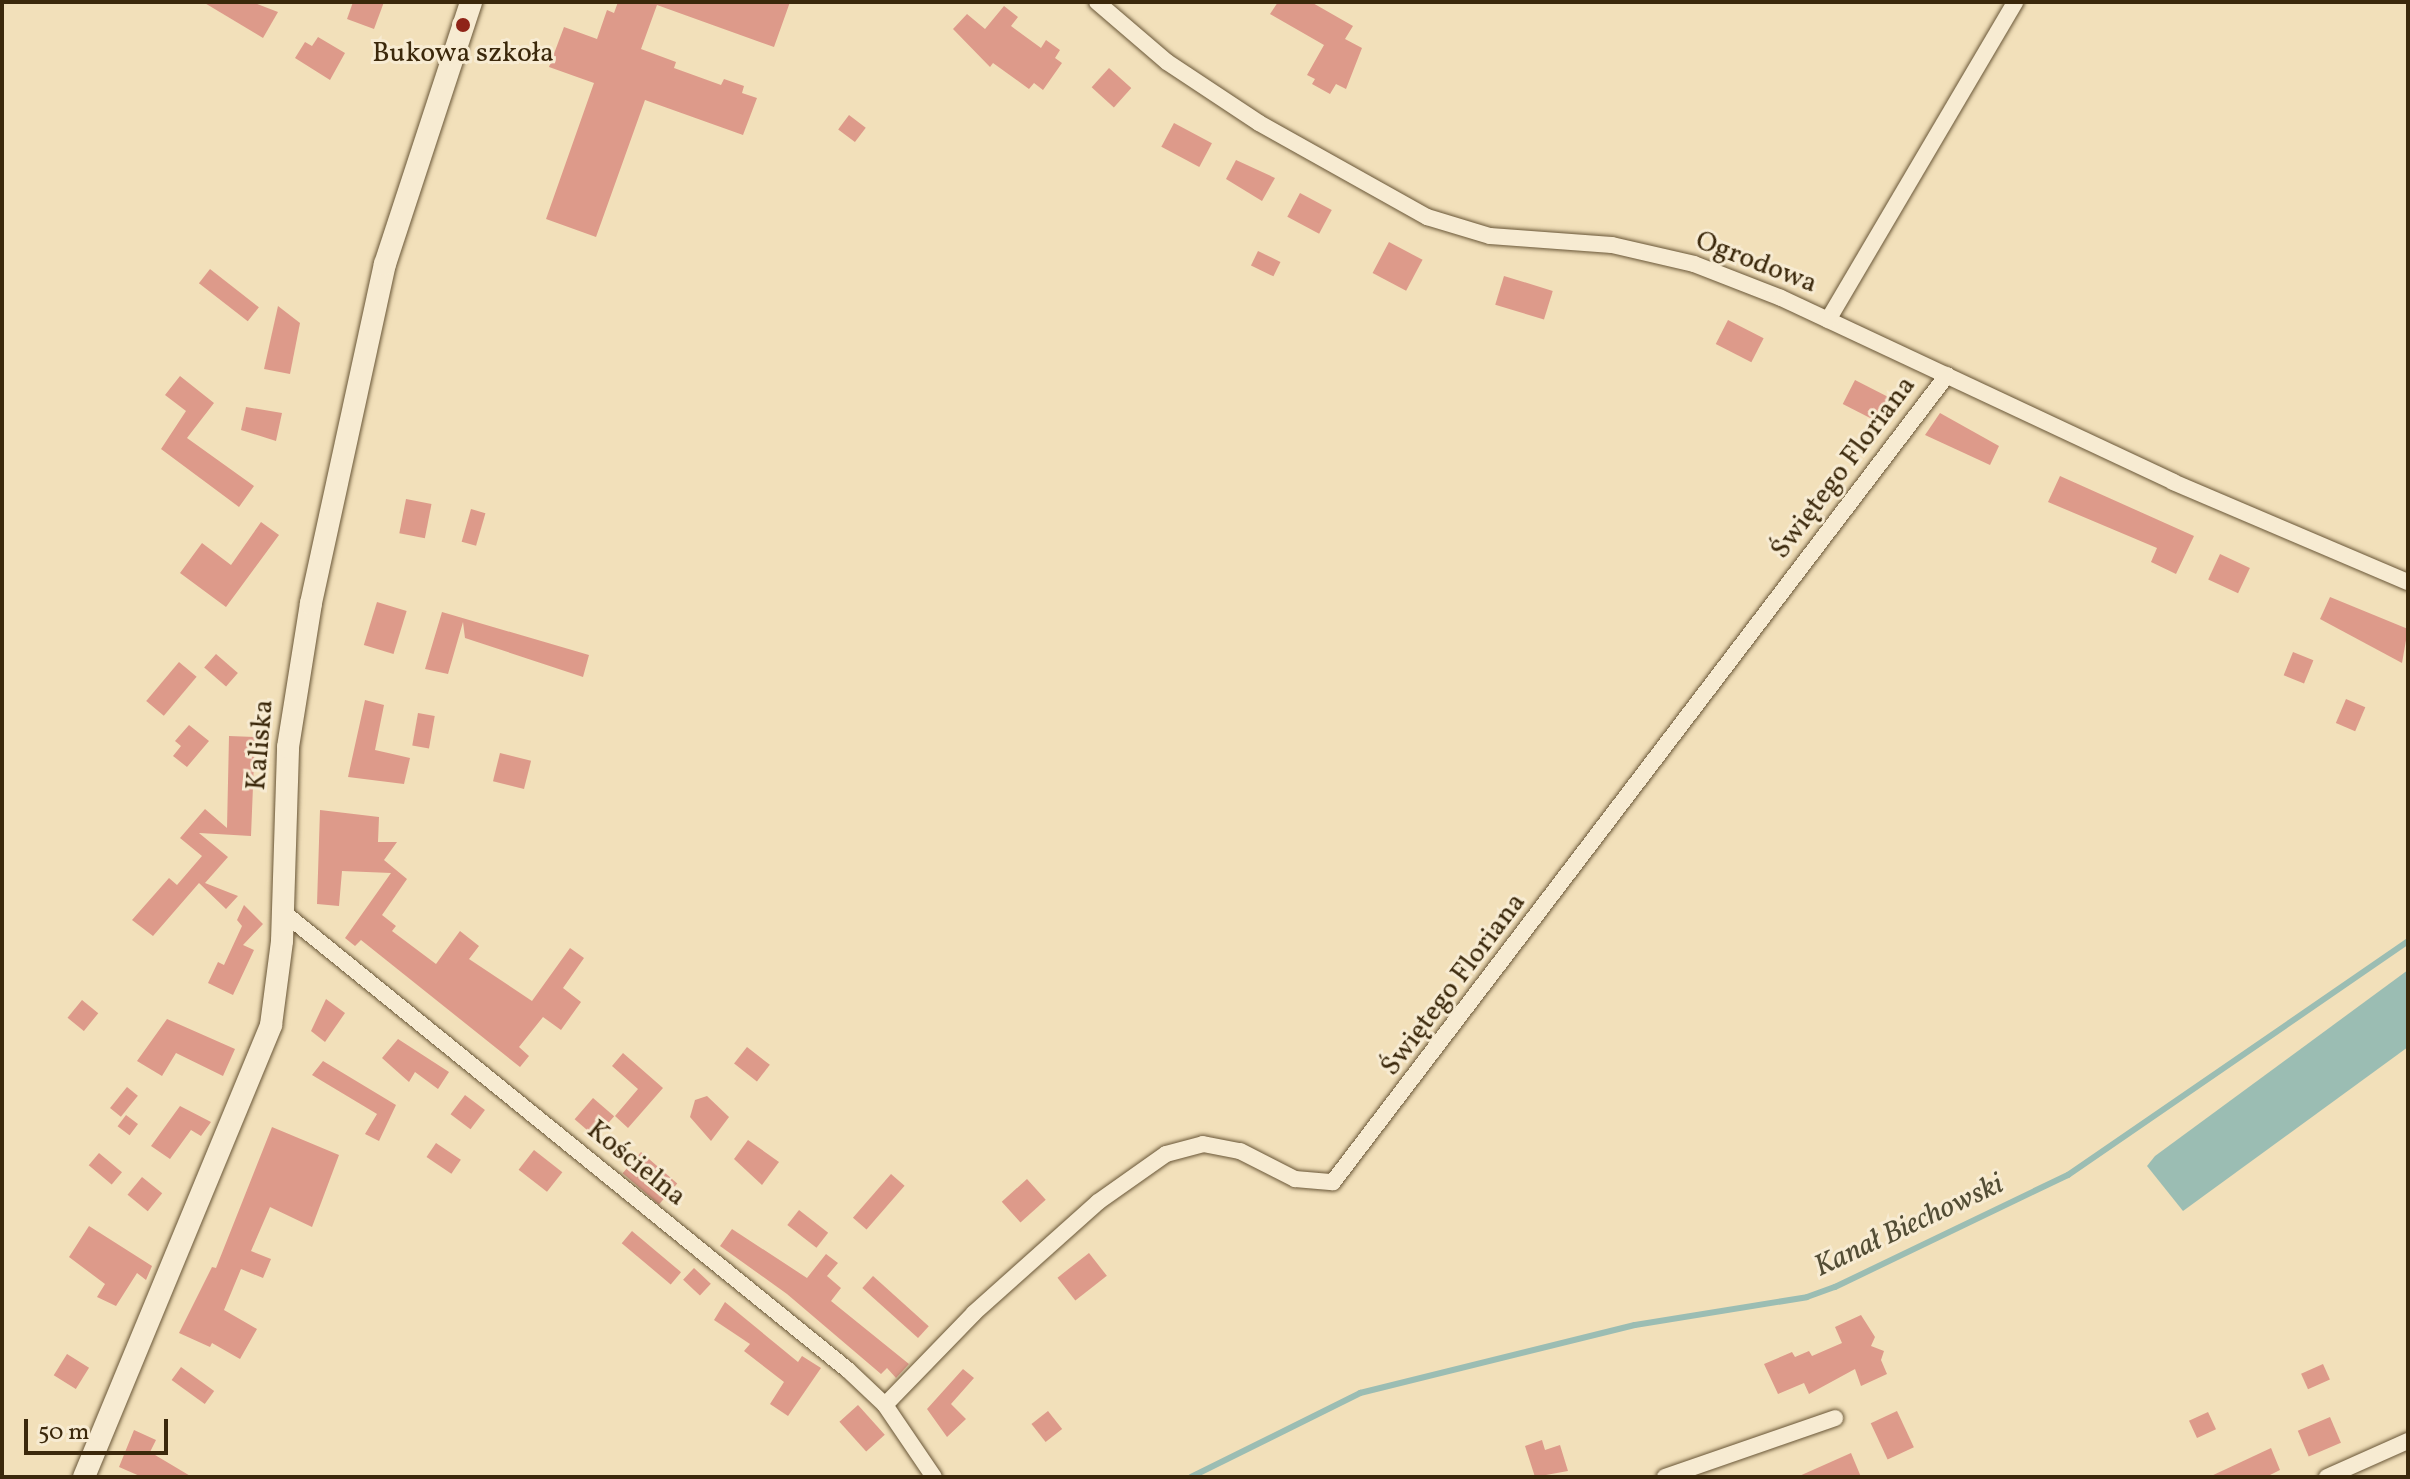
<!DOCTYPE html>
<meta charset="utf-8">
<style>
body{margin:0}
#map{position:relative;width:2410px;height:1479px;overflow:hidden;background:#f2e0ba;font-family:Vollkorn,serif}
div>[style]{position:absolute}
[style*='--x']{left:calc(var(--x)*1px);top:calc(var(--y)*1px);width:calc(var(--w)*1px);rotate:calc(var(--a)*1deg)}
.water>*{inset:0;background:#9bbdb3}
.stream>*{height:6px;margin:-3px;padding:0 3px;transform-origin:3px;border-radius:3px;background:#9bbdb3}
.building>*{inset:0;background:#dd9a8a;transform-origin:0 0}
.roads{filter:drop-shadow(0 0 2px #695637) drop-shadow(0 0 2px #695637)}
.street>*{height:16px;margin:-8px;padding:0 8px;transform-origin:8px;border-radius:8px;background:#f7ebd2}
.secondary>*{height:22px;margin:-11px;padding:0 11px;transform-origin:11px;border-radius:11px;background:#f7ebd2}
.dots>*{width:22px;height:22px;translate:-50% -50%;box-sizing:border-box;border:4px solid #f7ebd2;border-radius:50%}
span{translate:-50% -50%;white-space:nowrap;text-align:center;line-height:1.15;-webkit-text-stroke:6px #f7ebd2;paint-order:stroke}
.poi-label{font-size:28px;color:#3b280b}
.street-label{font-size:28px;color:#3b280b}
.water-label{font-size:30px;color:#534d35;font-style:italic}
.frame{position:absolute;inset:0;border:4px solid #3b280b;pointer-events:none}
.scale{position:absolute;left:24px;top:1419px;width:144px;height:36px;box-sizing:border-box;border:4px solid #3b280b;border-top:0;padding-left:10px;font-size:24px;line-height:28px;white-space:nowrap;color:#3b280b;-webkit-text-stroke:6px #f7ebd2;paint-order:stroke}
</style>
<div id="map">
<div class="water">
<i style="clip-path:polygon(2408px 970px,2408px 1047px,2183px 1211px,2147px 1166px,2155px 1156px)"></i>
</div>
<div class="stream">
<i style="--x:1191;--y:1477;--w:189;--a:-26.4"></i>
<i style="--x:1360;--y:1393;--w:283;--a:-13.9"></i>
<i style="--x:1635;--y:1325;--w:174;--a:-9.2"></i>
<i style="--x:1807;--y:1297;--w:30;--a:-20"></i>
<i style="--x:1835;--y:1287;--w:259;--a:-25.7"></i>
<i style="--x:2068;--y:1175;--w:413;--a:-34.5"></i>
</div>
<div class="building">
<i style="clip-path:polygon(203px 2px,252px 2px,278px 12px,263px 38px)"></i>
<i style="clip-path:polygon(353px 2px,384px 2px,374px 29px,347px 19px)"></i>
<i style="clip-path:polygon(618px 2px,790px 2px,774px 47px,657px 5px,641px 49px,676px 62px,674px 68px,721px 85px,724px 79px,744px 86px,742px 93px,757px 98px,743px 135px,645px 100px,596px 237px,546px 219px,594px 83px,549px 67px,564px 27px,597px 39px,607px 10px,614px 13px)"></i>
<i style="clip-path:polygon(1278px 2px,1311px 2px,1353px 26px,1345px 39px,1362px 48px,1346px 89px,1336px 84px,1330px 94px,1312px 84px,1315px 79px,1307px 75px,1324px 45px,1270px 14px)"></i>
<i style="clip-path:polygon(1004px 6px,1018px 17px,1011px 26px,1041px 48px,1046px 40px,1060px 50px,1055px 58px,1062px 63px,1043px 90px,1034px 83px,1029px 89px,993px 63px,990px 67px,953px 29px,967px 14px,985px 29px)"></i>
<i style="clip-path:polygon(318px 37px,345px 53px,330px 80px,295px 58px,305px 42px,312px 46px)"></i>
<i style="left:1109px;top:68px;width:30px;height:26px;rotate:42deg"></i>
<i style="left:849px;top:115px;width:21px;height:18px;rotate:37deg"></i>
<i style="left:1174px;top:123px;width:43px;height:27px;rotate:28deg"></i>
<i style="clip-path:polygon(1236px 160px,1275px 178px,1262px 201px,1226px 179px)"></i>
<i style="left:1300px;top:193px;width:36px;height:27px;rotate:28deg"></i>
<i style="left:1389px;top:242px;width:38px;height:35px;rotate:28deg"></i>
<i style="left:1258px;top:251px;width:25px;height:16px;rotate:26deg"></i>
<i style="left:210px;top:269px;width:62px;height:18px;rotate:38deg"></i>
<i style="left:1504px;top:276px;width:51px;height:30px;rotate:17deg"></i>
<i style="clip-path:polygon(278px 306px,300px 323px,290px 374px,264px 369px)"></i>
<i style="left:1728px;top:320px;width:40px;height:27px;rotate:27deg"></i>
<i style="clip-path:polygon(180px 376px,214px 403px,187px 438px,254px 486px,239px 507px,161px 449px,186px 411px,165px 395px)"></i>
<i style="left:1855px;top:380px;width:45px;height:27px;rotate:27deg"></i>
<i style="clip-path:polygon(246px 407px,282px 413px,276px 441px,241px 430px)"></i>
<i style="clip-path:polygon(1940px 413px,1999px 446px,1990px 465px,1925px 435px)"></i>
<i style="clip-path:polygon(2060px 476px,2194px 536px,2176px 574px,2151px 562px,2157px 548px,2048px 502px)"></i>
<i style="left:406px;top:499px;width:26px;height:35px;rotate:11deg"></i>
<i style="left:471px;top:509px;width:15px;height:34px;rotate:16deg"></i>
<i style="clip-path:polygon(261px 522px,279px 535px,226px 607px,180px 573px,202px 543px,231px 565px)"></i>
<i style="left:2220px;top:554px;width:33px;height:28px;rotate:25deg"></i>
<i style="clip-path:polygon(2330px 597px,2408px 629px,2402px 663px,2320px 619px)"></i>
<i style="left:377px;top:602px;width:31px;height:45px;rotate:17deg"></i>
<i style="clip-path:polygon(442px 612px,589px 655px,583px 677px,465px 638px,463px 622px,448px 674px,425px 669px)"></i>
<i style="left:2293px;top:652px;width:22px;height:25px;rotate:22deg"></i>
<i style="left:216px;top:654px;width:29px;height:18px;rotate:41deg"></i>
<i style="left:179px;top:662px;width:23px;height:51px;rotate:40deg"></i>
<i style="left:2346px;top:699px;width:21px;height:26px;rotate:23deg"></i>
<i style="clip-path:polygon(365px 700px,384px 705px,375px 750px,410px 758px,404px 784px,348px 777px)"></i>
<i style="left:418px;top:713px;width:17px;height:33px;rotate:10deg"></i>
<i style="clip-path:polygon(189px 725px,209px 741px,187px 767px,173px 756px,181px 746px,175px 741px)"></i>
<i style="clip-path:polygon(229px 736px,255px 737px,251px 836px,199px 833px,228px 857px,205px 883px,238px 896px,226px 909px,199px 883px,153px 936px,132px 920px,169px 878px,177px 885px,202px 856px,180px 838px,205px 809px,227px 828px)"></i>
<i style="left:500px;top:753px;width:32px;height:29px;rotate:14deg"></i>
<i style="clip-path:polygon(320px 810px,379px 817px,378px 842px,397px 842px,384px 860px,407px 879px,382px 915px,396px 926px,392px 931px,436px 964px,460px 931px,479px 946px,469px 959px,532px 1001px,570px 948px,584px 958px,563px 988px,581px 1002px,561px 1030px,543px 1017px,519px 1047px,529px 1056px,520px 1067px,361px 940px,355px 946px,345px 938px,391px 873px,342px 871px,339px 906px,317px 904px)"></i>
<i style="clip-path:polygon(244px 905px,263px 924px,243px 945px,254px 950px,233px 995px,208px 983px,218px 962px,224px 965px,242px 926px,237px 920px)"></i>
<i style="clip-path:polygon(326px 999px,345px 1013px,325px 1042px,311px 1031px)"></i>
<i style="left:82px;top:1000px;width:21px;height:23px;rotate:39deg"></i>
<i style="clip-path:polygon(167px 1019px,235px 1049px,223px 1076px,176px 1053px,162px 1076px,137px 1061px)"></i>
<i style="clip-path:polygon(398px 1039px,449px 1072px,438px 1089px,415px 1072px,409px 1082px,382px 1058px)"></i>
<i style="left:747px;top:1047px;width:29px;height:21px;rotate:38deg"></i>
<i style="clip-path:polygon(623px 1053px,663px 1088px,628px 1128px,615px 1116px,638px 1089px,612px 1066px)"></i>
<i style="clip-path:polygon(323px 1061px,396px 1105px,379px 1141px,365px 1134px,377px 1114px,312px 1075px)"></i>
<i style="left:127px;top:1087px;width:14px;height:27px;rotate:39deg"></i>
<i style="left:465px;top:1095px;width:25px;height:24px;rotate:37deg"></i>
<i style="clip-path:polygon(707px 1096px,729px 1117px,711px 1141px,690px 1117px,695px 1100px)"></i>
<i style="left:593px;top:1098px;width:28px;height:28px;rotate:41deg"></i>
<i style="clip-path:polygon(180px 1106px,211px 1122px,201px 1136px,191px 1130px,170px 1159px,151px 1146px)"></i>
<i style="left:126px;top:1115px;width:15px;height:14px;rotate:37deg"></i>
<i style="clip-path:polygon(272px 1127px,339px 1155px,312px 1227px,270px 1207px,251px 1251px,271px 1259px,263px 1278px,241px 1269px,224px 1310px,257px 1329px,240px 1359px,212px 1343px,210px 1347px,179px 1333px,212px 1267px,216px 1268px)"></i>
<i style="clip-path:polygon(748px 1140px,779px 1162px,762px 1185px,734px 1159px)"></i>
<i style="left:436px;top:1143px;width:30px;height:17px;rotate:34deg"></i>
<i style="left:534px;top:1150px;width:36px;height:25px;rotate:38deg"></i>
<i style="left:641px;top:1152px;width:48px;height:28px;rotate:41deg"></i>
<i style="left:99px;top:1153px;width:30px;height:16px;rotate:40deg"></i>
<i style="left:891px;top:1174px;width:18px;height:58px;rotate:41deg"></i>
<i style="left:142px;top:1177px;width:26px;height:23px;rotate:39deg"></i>
<i style="left:1027px;top:1179px;width:28px;height:34px;rotate:48deg"></i>
<i style="left:799px;top:1210px;width:37px;height:19px;rotate:38deg"></i>
<i style="clip-path:polygon(89px 1226px,152px 1266px,146px 1280px,137px 1273px,116px 1306px,97px 1297px,105px 1284px,69px 1257px)"></i>
<i style="clip-path:polygon(732px 1229px,807px 1278px,826px 1254px,838px 1263px,827px 1276px,841px 1288px,831px 1301px,909px 1364px,896px 1378px,887px 1368px,881px 1374px,787px 1294px,720px 1246px)"></i>
<i style="left:632px;top:1231px;width:64px;height:16px;rotate:40deg"></i>
<i style="left:1089px;top:1253px;width:29px;height:40px;rotate:52deg"></i>
<i style="left:694px;top:1268px;width:23px;height:16px;rotate:43deg"></i>
<i style="left:873px;top:1276px;width:75px;height:16px;rotate:42deg"></i>
<i style="clip-path:polygon(725px 1302px,798px 1362px,802px 1356px,821px 1368px,788px 1416px,770px 1404px,784px 1382px,744px 1351px,750px 1344px,714px 1320px)"></i>
<i style="clip-path:polygon(1861px 1315px,1875px 1337px,1871px 1346px,1884px 1351px,1881px 1360px,1887px 1374px,1861px 1386px,1855px 1369px,1809px 1394px,1804px 1383px,1778px 1394px,1764px 1364px,1792px 1352px,1795px 1357px,1809px 1351px,1812px 1356px,1842px 1343px,1835px 1327px)"></i>
<i style="left:67px;top:1354px;width:26px;height:25px;rotate:32deg"></i>
<i style="left:2323px;top:1364px;width:17px;height:24px;rotate:66deg"></i>
<i style="left:181px;top:1367px;width:41px;height:16px;rotate:36deg"></i>
<i style="clip-path:polygon(963px 1369px,974px 1378px,951px 1404px,966px 1419px,947px 1437px,927px 1409px)"></i>
<i style="left:858px;top:1405px;width:40px;height:25px;rotate:48deg"></i>
<i style="left:1048px;top:1411px;width:23px;height:21px;rotate:52deg"></i>
<i style="left:1897px;top:1411px;width:40px;height:29px;rotate:65deg"></i>
<i style="left:2208px;top:1412px;width:19px;height:21px;rotate:65deg"></i>
<i style="left:2330px;top:1417px;width:28px;height:35px;rotate:67deg"></i>
<i style="clip-path:polygon(134px 1430px,156px 1440px,150px 1452px,192px 1477px,142px 1477px,119px 1467px)"></i>
<i style="clip-path:polygon(1542px 1440px,1545px 1450px,1560px 1445px,1568px 1471px,1535px 1477px,1525px 1446px)"></i>
<i style="clip-path:polygon(2271px 1448px,2280px 1470px,2266px 1477px,2209px 1477px)"></i>
<i style="clip-path:polygon(1851px 1453px,1861px 1477px,1797px 1477px)"></i>
</div>
<div class="roads">
<div class="street">
<i style="--x:1097;--y:2;--w:92;--a:40.6"></i>
<i style="--x:1167;--y:62;--w:110;--a:33.5"></i>
<i style="--x:1259;--y:123;--w:193;--a:29.2"></i>
<i style="--x:1427;--y:217;--w:66;--a:16.8"></i>
<i style="--x:1490;--y:236;--w:122;--a:4.2"></i>
<i style="--x:1612;--y:245;--w:84;--a:13"></i>
<i style="--x:1694;--y:264;--w:93;--a:21.3"></i>
<i style="--x:1781;--y:298;--w:433;--a:25.1"></i>
<i style="--x:2173;--y:482;--w:255;--a:23.1"></i>
<i style="--x:1828;--y:320;--w:369;--a:-59.5"></i>
<i style="--x:283;--y:912;--w:727;--a:39.03"></i>
<i style="--x:848;--y:1370;--w:51;--a:43.4"></i>
<i style="--x:885;--y:1405;--w:87;--a:55.8"></i>
<i style="--x:885;--y:1405;--w:128;--a:-45.9"></i>
<i style="--x:974;--y:1313;--w:166;--a:-41.8"></i>
<i style="--x:1098;--y:1202;--w:83;--a:-35.2"></i>
<i style="--x:1166;--y:1154;--w:38;--a:-15"></i>
<i style="--x:1203;--y:1144;--w:38;--a:11"></i>
<i style="--x:1240;--y:1151;--w:62;--a:27"></i>
<i style="--x:1295;--y:1179;--w:38;--a:5"></i>
<i style="--x:1333;--y:1182;--w:1014;--a:-52.73"></i>
<i style="--x:1665;--y:1477;--w:180;--a:-19.1"></i>
<i style="--x:2327;--y:1477;--w:89;--a:-24"></i>
</div>
<div class="secondary">
<i style="--x:84;--y:1477;--w:489;--a:-67.5"></i>
<i style="--x:271;--y:1025;--w:85;--a:-82.5"></i>
<i style="--x:282;--y:941;--w:194;--a:-88.2"></i>
<i style="--x:288;--y:747;--w:146;--a:-80.9"></i>
<i style="--x:311;--y:603;--w:347;--a:-77.7"></i>
<i style="--x:385;--y:264;--w:276;--a:-71.8"></i>
</div>
</div>
<div class="dots">
<i style="left:463px;top:25px;background:#8f2418"></i>
</div>
<div class="poi-label">
<span style="left:463px;top:54px">Bukowa szkoła</span>
</div>
<div class="street-label">
<span style="left:1756px;top:263px;rotate:21deg">Ogrodowa</span>
<span style="left:1844px;top:468px;rotate:-53deg">Świętego Floriana</span>
<span style="left:261px;top:745px;rotate:-85deg">Kaliska</span>
<span style="left:1454px;top:985px;rotate:-53deg">Świętego Floriana</span>
<span style="left:636px;top:1164px;rotate:39deg">Kościelna</span>
</div>
<div class="water-label">
<span style="left:1909px;top:1226px;rotate:-25deg">Kanał Biechowski</span>
</div>
<div class="frame"></div>
<div class="scale">50 m</div>
</div>
